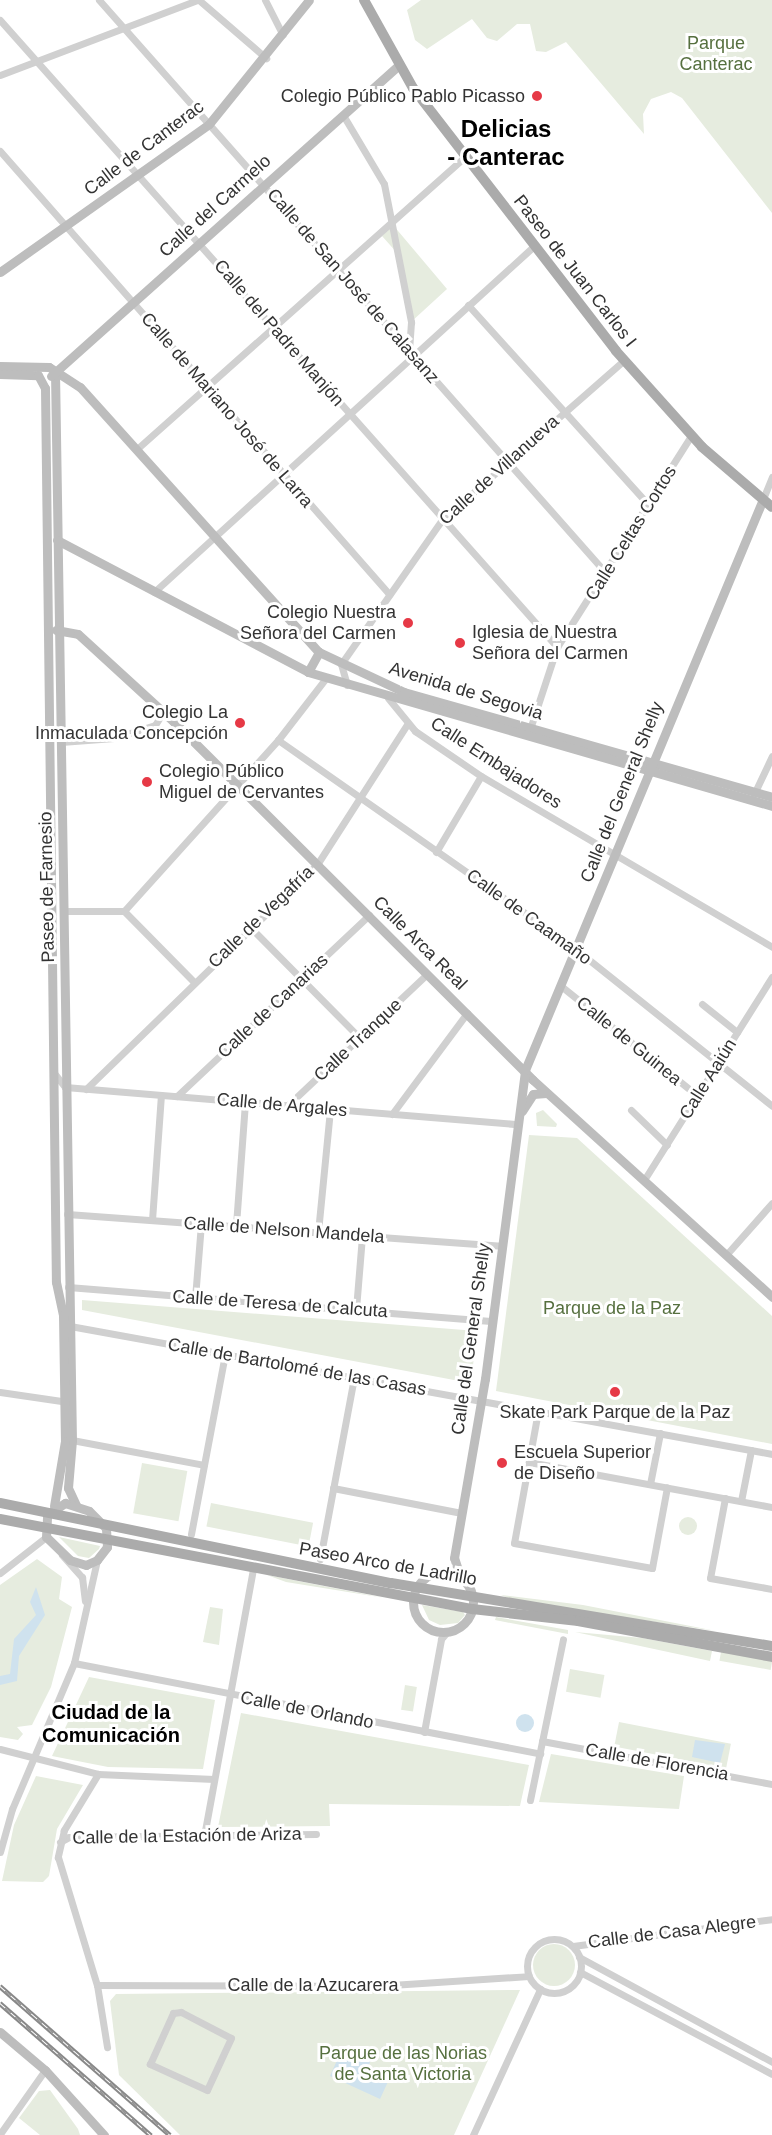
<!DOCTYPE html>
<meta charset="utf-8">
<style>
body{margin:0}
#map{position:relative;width:772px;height:2135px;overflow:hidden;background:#fff;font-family:Arial,sans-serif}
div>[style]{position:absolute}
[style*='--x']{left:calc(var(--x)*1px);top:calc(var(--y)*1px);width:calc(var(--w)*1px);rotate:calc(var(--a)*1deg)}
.green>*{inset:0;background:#e6ecdf;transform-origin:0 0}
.round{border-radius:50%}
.water>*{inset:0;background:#cfe2ee}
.street>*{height:7px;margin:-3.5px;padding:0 3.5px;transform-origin:3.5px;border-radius:3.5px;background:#d0d0d0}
.street>.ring{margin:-3.5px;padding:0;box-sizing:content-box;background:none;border:7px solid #d0d0d0;border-radius:50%}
.secondary>*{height:9px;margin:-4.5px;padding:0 4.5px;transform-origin:4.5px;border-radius:4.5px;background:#bdbdbd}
.secondary>.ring{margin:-4.5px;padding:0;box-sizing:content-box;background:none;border:9px solid #bdbdbd;border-radius:50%}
.primary>*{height:10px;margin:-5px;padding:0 5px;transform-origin:5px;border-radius:5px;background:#ababab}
.rail>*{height:4.5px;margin-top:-2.25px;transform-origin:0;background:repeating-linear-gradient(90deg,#fff 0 7px,#888 0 14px);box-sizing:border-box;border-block:2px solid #888}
.dots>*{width:16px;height:16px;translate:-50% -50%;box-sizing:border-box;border:3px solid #fff;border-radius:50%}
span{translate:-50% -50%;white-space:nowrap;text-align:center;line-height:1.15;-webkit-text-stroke:6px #fff;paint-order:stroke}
.park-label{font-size:18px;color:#56703f}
.poi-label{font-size:18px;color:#333}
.right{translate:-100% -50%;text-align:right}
.left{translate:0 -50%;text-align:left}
.street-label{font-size:18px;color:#333}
.neighbourhood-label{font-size:20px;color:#000;font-weight:700}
.district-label{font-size:24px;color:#000;font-weight:700}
</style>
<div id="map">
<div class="green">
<i style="clip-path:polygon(421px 0,772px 0,772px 213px,682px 98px,671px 92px,651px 99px,643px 114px,644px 134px,566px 42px,546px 52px,536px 51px,530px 24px,517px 24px,497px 41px,487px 38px,472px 19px,427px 49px,415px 40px,407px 10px)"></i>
<i style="clip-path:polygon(393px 225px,447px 289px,411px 322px,398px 254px,382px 236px)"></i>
<i style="clip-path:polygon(543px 1110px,557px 1124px,556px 1127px,537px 1126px,536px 1113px)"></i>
<i style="clip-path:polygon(529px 1135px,577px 1138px,772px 1316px,772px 1444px,496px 1391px)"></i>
<i style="clip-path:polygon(82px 1300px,477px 1331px,472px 1374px,468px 1381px,454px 1380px,82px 1310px)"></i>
<i style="left:142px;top:1463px;width:46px;height:51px;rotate:10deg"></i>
<i style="left:211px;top:1503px;width:104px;height:24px;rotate:11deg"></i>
<i class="round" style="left:679px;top:1517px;width:18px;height:18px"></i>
<i style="clip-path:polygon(59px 1537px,100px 1546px,99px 1549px,89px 1558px,78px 1556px)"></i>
<i style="clip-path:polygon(37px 1559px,62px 1577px,59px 1599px,72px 1607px,51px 1687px,32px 1725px,17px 1727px,23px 1734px,18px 1740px,0 1737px,0 1585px)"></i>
<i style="clip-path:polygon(267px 1575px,385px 1598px,286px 1582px)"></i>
<i style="clip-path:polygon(501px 1595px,583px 1605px,716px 1631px,515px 1601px)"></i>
<i style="clip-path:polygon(422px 1605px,463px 1612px,465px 1615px,458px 1623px,440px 1625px,429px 1620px)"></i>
<i style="clip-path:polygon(210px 1607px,223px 1609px,219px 1645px,203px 1642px)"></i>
<i style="clip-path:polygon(496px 1617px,568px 1630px,568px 1634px,495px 1620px)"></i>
<i style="clip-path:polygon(575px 1632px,642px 1638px,712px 1651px,710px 1661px)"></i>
<i style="left:721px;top:1652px;width:52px;height:9px;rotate:10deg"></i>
<i style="left:570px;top:1669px;width:35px;height:23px;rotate:10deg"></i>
<i style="clip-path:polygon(89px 1677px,215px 1700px,203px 1769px,108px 1767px,52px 1756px)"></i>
<i style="left:405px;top:1685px;width:12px;height:25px;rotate:9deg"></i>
<i style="clip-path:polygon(241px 1713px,529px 1765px,520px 1806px,329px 1804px,330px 1826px,218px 1827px)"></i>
<i style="left:619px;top:1722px;width:114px;height:25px;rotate:11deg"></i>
<i style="clip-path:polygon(551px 1754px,684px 1776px,679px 1809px,539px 1802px)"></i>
<i style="clip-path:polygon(36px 1776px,83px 1785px,57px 1829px,49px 1876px,43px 1882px,2px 1881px,14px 1825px)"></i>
<i class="round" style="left:533px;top:1944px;width:42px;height:42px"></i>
<i style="clip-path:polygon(520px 1990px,454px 2135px,180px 2135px,119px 2075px,110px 2001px,116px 1994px)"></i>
<i style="clip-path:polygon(50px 2090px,78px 2129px,80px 2135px,40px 2135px,19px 2118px,39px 2091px)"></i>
</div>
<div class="water">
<i style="clip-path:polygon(36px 1587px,45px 1615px,19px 1656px,17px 1681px,0 1685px,0 1676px,10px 1674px,14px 1639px,36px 1615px,30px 1602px)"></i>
<i class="round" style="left:516px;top:1714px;width:18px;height:18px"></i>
<i style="clip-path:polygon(695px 1740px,725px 1744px,720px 1763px,692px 1757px)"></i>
<i style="clip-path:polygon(343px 2047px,371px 2060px,368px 2067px,392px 2073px,380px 2099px,330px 2076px)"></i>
</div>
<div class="street">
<i style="--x:99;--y:0;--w:765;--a:48.5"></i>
<i style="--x:199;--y:0;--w:89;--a:40.9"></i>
<i style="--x:265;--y:0;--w:39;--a:63"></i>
<i style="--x:0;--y:20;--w:839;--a:48.38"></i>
<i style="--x:0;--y:75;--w:211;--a:-20.8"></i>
<i style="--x:343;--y:115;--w:80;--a:59.3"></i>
<i style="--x:384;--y:184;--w:141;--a:78.9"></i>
<i style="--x:411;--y:322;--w:27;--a:94"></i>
<i style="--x:0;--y:151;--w:590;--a:48.71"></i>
<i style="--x:468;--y:305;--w:270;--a:47.9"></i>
<i style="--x:138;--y:448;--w:438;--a:-41.7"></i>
<i style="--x:763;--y:499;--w:24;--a:-68"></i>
<i style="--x:154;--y:592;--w:514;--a:-42.32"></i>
<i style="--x:347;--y:685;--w:22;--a:-106"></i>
<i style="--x:341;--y:664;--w:176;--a:-55"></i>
<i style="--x:442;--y:520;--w:242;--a:-41.3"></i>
<i style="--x:388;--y:698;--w:43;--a:50.7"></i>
<i style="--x:415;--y:731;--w:80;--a:34.3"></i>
<i style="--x:481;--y:776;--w:338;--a:30.4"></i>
<i style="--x:530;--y:729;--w:86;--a:-71.8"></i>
<i style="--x:557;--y:647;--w:250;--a:-57.6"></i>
<i style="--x:278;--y:740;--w:354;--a:35"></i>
<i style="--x:568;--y:943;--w:261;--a:38.6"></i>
<i style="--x:61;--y:742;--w:53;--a:-4.3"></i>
<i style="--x:114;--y:738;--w:43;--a:-17.6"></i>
<i style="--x:155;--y:725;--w:15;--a:-58"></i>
<i style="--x:754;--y:794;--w:42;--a:-64.7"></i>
<i style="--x:436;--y:852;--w:88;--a:-59.4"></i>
<i style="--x:63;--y:911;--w:61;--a:0"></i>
<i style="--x:124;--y:911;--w:230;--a:-48"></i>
<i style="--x:278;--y:740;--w:78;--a:-52.3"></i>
<i style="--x:124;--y:911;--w:100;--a:45.4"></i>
<i style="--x:250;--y:927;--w:156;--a:45.3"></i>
<i style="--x:561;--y:986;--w:176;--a:38.8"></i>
<i style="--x:702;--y:1004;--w:45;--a:38.7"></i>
<i style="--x:54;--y:1073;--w:18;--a:52"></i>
<i style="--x:65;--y:1087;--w:454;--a:4.7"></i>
<i style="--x:86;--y:1089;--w:324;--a:-44.2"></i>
<i style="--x:318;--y:863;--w:166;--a:-57.3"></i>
<i style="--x:177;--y:1096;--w:264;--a:-43.3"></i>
<i style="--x:288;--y:1105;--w:191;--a:-43.3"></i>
<i style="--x:631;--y:1110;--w:50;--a:44.2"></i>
<i style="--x:392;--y:1114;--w:126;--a:-53.4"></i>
<i style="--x:644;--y:1180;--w:240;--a:-57.8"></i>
<i style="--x:67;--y:1214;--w:435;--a:4.2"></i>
<i style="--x:152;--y:1220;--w:125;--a:-85.9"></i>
<i style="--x:236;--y:1225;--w:124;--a:-85.8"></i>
<i style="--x:318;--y:1232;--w:124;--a:-84.4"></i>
<i style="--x:726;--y:1255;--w:69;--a:-48.5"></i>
<i style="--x:68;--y:1287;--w:424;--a:4.6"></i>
<i style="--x:195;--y:1298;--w:75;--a:-85.4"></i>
<i style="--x:356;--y:1309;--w:73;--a:-85.3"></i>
<i style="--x:70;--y:1326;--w:714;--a:10.33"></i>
<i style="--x:0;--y:1392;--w:69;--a:8.4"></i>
<i style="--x:538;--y:1411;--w:134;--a:100.3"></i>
<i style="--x:514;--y:1543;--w:140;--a:10.3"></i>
<i style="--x:652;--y:1568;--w:82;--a:-79.5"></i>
<i style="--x:72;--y:1440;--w:134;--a:10.7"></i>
<i style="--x:529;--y:1462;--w:247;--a:10.5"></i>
<i style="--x:650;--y:1484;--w:52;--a:-78.9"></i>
<i style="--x:333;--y:1488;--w:131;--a:11"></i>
<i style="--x:725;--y:1498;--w:81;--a:100.6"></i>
<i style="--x:710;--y:1578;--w:63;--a:10.1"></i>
<i style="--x:741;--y:1501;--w:52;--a:-78.9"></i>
<i style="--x:191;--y:1534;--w:183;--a:-79.3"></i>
<i style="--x:62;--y:1555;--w:30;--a:48"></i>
<i style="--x:82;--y:1577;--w:24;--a:83"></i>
<i style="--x:320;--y:1559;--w:184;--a:-79.4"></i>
<i style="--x:0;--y:1573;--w:58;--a:-38"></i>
<i style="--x:441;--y:1639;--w:9;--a:-49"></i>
<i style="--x:74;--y:1663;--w:475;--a:11"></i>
<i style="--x:424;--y:1732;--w:95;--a:-79.6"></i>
<i style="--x:542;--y:1741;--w:234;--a:10.6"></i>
<i style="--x:0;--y:1749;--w:101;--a:14.3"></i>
<i style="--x:98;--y:1774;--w:116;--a:2.5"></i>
<i style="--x:98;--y:1774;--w:66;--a:121.3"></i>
<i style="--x:64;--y:1830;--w:28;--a:103"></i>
<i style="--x:58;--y:1857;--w:134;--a:73.1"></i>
<i style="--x:97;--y:1985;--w:63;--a:80.8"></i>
<i style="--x:530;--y:1800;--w:164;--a:-78.4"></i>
<i style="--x:204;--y:1836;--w:271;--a:-79.6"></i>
<i style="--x:60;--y:1842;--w:10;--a:-29"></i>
<i style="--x:69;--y:1837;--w:247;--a:-0.7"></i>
<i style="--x:0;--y:1852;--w:45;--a:-74.4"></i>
<i style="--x:12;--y:1809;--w:159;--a:-67"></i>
<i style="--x:74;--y:1663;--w:106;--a:-77.4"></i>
<i class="ring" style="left:527px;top:1939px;width:47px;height:47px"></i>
<i style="--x:573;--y:1946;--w:201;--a:-7.7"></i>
<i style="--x:579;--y:1957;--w:220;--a:28.5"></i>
<i style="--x:580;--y:1972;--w:217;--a:28"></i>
<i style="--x:97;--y:1985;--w:279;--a:0.2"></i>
<i style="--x:376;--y:1986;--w:153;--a:-3.7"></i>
<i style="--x:181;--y:2012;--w:56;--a:27.5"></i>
<i style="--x:231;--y:2038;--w:57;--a:114.8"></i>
<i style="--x:207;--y:2090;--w:63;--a:-155.5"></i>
<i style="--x:150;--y:2064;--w:56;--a:-65.7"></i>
<i style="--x:173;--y:2013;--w:8;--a:-7"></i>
<i style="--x:0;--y:2134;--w:78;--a:-54.9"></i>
<i style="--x:473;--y:2135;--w:161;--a:-65.3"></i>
</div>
<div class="secondary">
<i style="--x:0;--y:272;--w:256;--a:-35.3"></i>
<i style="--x:209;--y:124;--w:159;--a:-51.1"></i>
<i style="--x:0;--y:366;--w:49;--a:1.2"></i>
<i style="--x:49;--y:367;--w:37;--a:33"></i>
<i style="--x:80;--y:387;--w:357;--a:48"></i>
<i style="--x:319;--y:652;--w:94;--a:25.2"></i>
<i style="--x:404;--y:692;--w:383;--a:15.9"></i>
<i style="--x:55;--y:372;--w:1068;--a:89.09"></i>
<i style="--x:72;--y:1440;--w:48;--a:94.8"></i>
<i style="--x:68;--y:1488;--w:19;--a:65"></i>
<i style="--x:0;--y:374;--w:38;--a:2"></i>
<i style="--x:38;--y:375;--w:15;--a:62"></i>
<i style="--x:45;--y:388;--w:894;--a:89.3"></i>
<i style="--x:56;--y:1282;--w:34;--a:78"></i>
<i style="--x:63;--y:1315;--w:126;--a:89.1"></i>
<i style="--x:65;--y:1441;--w:66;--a:99.6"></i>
<i style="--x:51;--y:376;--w:465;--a:-41.8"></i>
<i style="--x:57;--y:540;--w:284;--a:27.7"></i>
<i style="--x:308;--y:672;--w:483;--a:16.1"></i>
<i style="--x:56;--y:630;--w:22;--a:10"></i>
<i style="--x:78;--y:634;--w:129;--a:42.5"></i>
<i style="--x:173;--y:721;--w:508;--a:44.92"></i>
<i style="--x:533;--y:1080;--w:323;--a:42.2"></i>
<i style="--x:308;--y:672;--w:23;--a:-61"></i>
<i style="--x:522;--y:1111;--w:20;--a:-57"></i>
<i style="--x:533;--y:1094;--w:13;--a:-4"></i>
<i style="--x:65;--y:1503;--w:25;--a:18"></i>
<i style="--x:89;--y:1511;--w:24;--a:45"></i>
<i style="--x:106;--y:1528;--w:19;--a:87"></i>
<i style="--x:107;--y:1547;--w:16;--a:128"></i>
<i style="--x:97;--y:1560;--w:12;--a:156"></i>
<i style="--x:86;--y:1565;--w:17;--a:-163"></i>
<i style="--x:70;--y:1560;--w:33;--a:-136"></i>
<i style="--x:46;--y:1537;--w:22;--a:-87"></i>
<i style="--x:47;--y:1515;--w:22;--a:-34"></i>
<i class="ring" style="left:413px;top:1572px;width:51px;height:51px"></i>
<i style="--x:460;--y:1576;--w:19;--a:-108"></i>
<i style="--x:454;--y:1558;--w:182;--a:-80.2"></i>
<i style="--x:485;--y:1379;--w:312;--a:-82.6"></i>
<i style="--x:525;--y:1070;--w:619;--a:-67.37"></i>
<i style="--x:0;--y:2032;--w:59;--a:40.2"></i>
<i style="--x:45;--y:2070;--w:88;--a:47.8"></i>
</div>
<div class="primary">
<i style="--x:364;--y:0;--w:101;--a:60.9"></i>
<i style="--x:413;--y:88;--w:332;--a:52.3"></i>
<i style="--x:616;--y:351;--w:129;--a:48.1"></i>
<i style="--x:702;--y:447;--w:92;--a:40.6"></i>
<i style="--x:0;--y:1503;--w:399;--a:11.6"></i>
<i style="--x:391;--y:1583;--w:386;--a:9.4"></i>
<i style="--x:0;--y:1519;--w:481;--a:10.8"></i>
<i style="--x:472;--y:1609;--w:107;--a:6.5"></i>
<i style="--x:578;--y:1621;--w:197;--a:10.5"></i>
</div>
<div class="rail">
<i style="--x:0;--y:1986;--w:226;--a:41.2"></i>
<i style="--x:0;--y:2003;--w:201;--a:41.2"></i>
</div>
<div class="dots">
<i style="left:537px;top:96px;background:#e63946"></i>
<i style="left:408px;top:623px;background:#e63946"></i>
<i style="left:460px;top:643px;background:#e63946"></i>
<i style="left:240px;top:723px;background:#e63946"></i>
<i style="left:147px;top:782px;background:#e63946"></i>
<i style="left:615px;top:1392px;background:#e63946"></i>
<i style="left:502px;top:1463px;background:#e63946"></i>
</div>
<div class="park-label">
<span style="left:716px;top:54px">Parque<br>Canterac</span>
<span style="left:612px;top:1308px">Parque de la Paz</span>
<span style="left:403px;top:2064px">Parque de las Norias<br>de Santa Victoria</span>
</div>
<div class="poi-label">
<span class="right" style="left:525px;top:96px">Colegio Público Pablo Picasso</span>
<span class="right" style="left:396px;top:623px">Colegio Nuestra<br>Señora del Carmen</span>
<span class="left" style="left:472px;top:643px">Iglesia de Nuestra<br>Señora del Carmen</span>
<span class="right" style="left:228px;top:723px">Colegio La<br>Inmaculada Concepción</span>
<span class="left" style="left:159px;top:782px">Colegio Público<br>Miguel de Cervantes</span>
<span style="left:615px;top:1412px">Skate Park Parque de la Paz</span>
<span class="left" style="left:514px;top:1463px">Escuela Superior<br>de Diseño</span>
</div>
<div class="street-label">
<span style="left:144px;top:148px;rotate:-37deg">Calle de Canterac</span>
<span style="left:215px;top:206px;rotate:-42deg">Calle del Carmelo</span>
<span style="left:575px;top:271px;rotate:52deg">Paseo de Juan Carlos I</span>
<span style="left:353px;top:286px;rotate:49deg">Calle de San José de Calasanz</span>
<span style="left:279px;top:333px;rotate:49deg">Calle del Padre Manjón</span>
<span style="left:227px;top:410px;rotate:49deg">Calle de Mariano José de Larra</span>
<span style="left:499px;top:470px;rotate:-42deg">Calle de Villanueva</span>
<span style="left:631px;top:533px;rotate:-58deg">Calle Celtas Cortos</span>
<span style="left:466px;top:691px;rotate:17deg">Avenida de Segovia</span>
<span style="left:496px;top:763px;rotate:33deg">Calle Embajadores</span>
<span style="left:622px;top:792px;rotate:-68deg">Calle del General Shelly</span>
<span style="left:47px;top:887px;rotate:-91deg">Paseo de Farnesio</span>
<span style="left:261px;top:917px;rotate:-44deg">Calle de Vegafría</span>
<span style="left:529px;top:917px;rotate:36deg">Calle de Caamaño</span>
<span style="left:420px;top:943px;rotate:45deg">Calle Arca Real</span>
<span style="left:273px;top:1006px;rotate:-43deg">Calle de Canarias</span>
<span style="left:358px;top:1040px;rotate:-43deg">Calle Tranque</span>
<span style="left:629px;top:1041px;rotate:39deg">Calle de Guinea</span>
<span style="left:708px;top:1079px;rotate:-58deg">Calle Aaiún</span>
<span style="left:282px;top:1105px;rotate:5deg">Calle de Argales</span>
<span style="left:284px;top:1230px;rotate:4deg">Calle de Nelson Mandela</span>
<span style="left:280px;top:1304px;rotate:4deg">Calle de Teresa de Calcuta</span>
<span style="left:471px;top:1339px;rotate:-82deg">Calle del General Shelly</span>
<span style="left:297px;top:1367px;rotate:10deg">Calle de Bartolomé de las Casas</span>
<span style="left:388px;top:1564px;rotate:10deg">Paseo Arco de Ladrillo</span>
<span style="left:307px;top:1710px;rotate:11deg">Calle de Orlando</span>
<span style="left:657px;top:1762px;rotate:10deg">Calle de Florencia</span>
<span style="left:187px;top:1836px;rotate:-1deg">Calle de la Estación de Ariza</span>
<span style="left:672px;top:1932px;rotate:-7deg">Calle de Casa Alegre</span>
<span style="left:313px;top:1985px">Calle de la Azucarera</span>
</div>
<div class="neighbourhood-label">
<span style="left:111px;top:1724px">Ciudad de la<br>Comunicación</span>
</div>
<div class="district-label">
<span style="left:506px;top:143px">Delicias<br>- Canterac</span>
</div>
</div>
